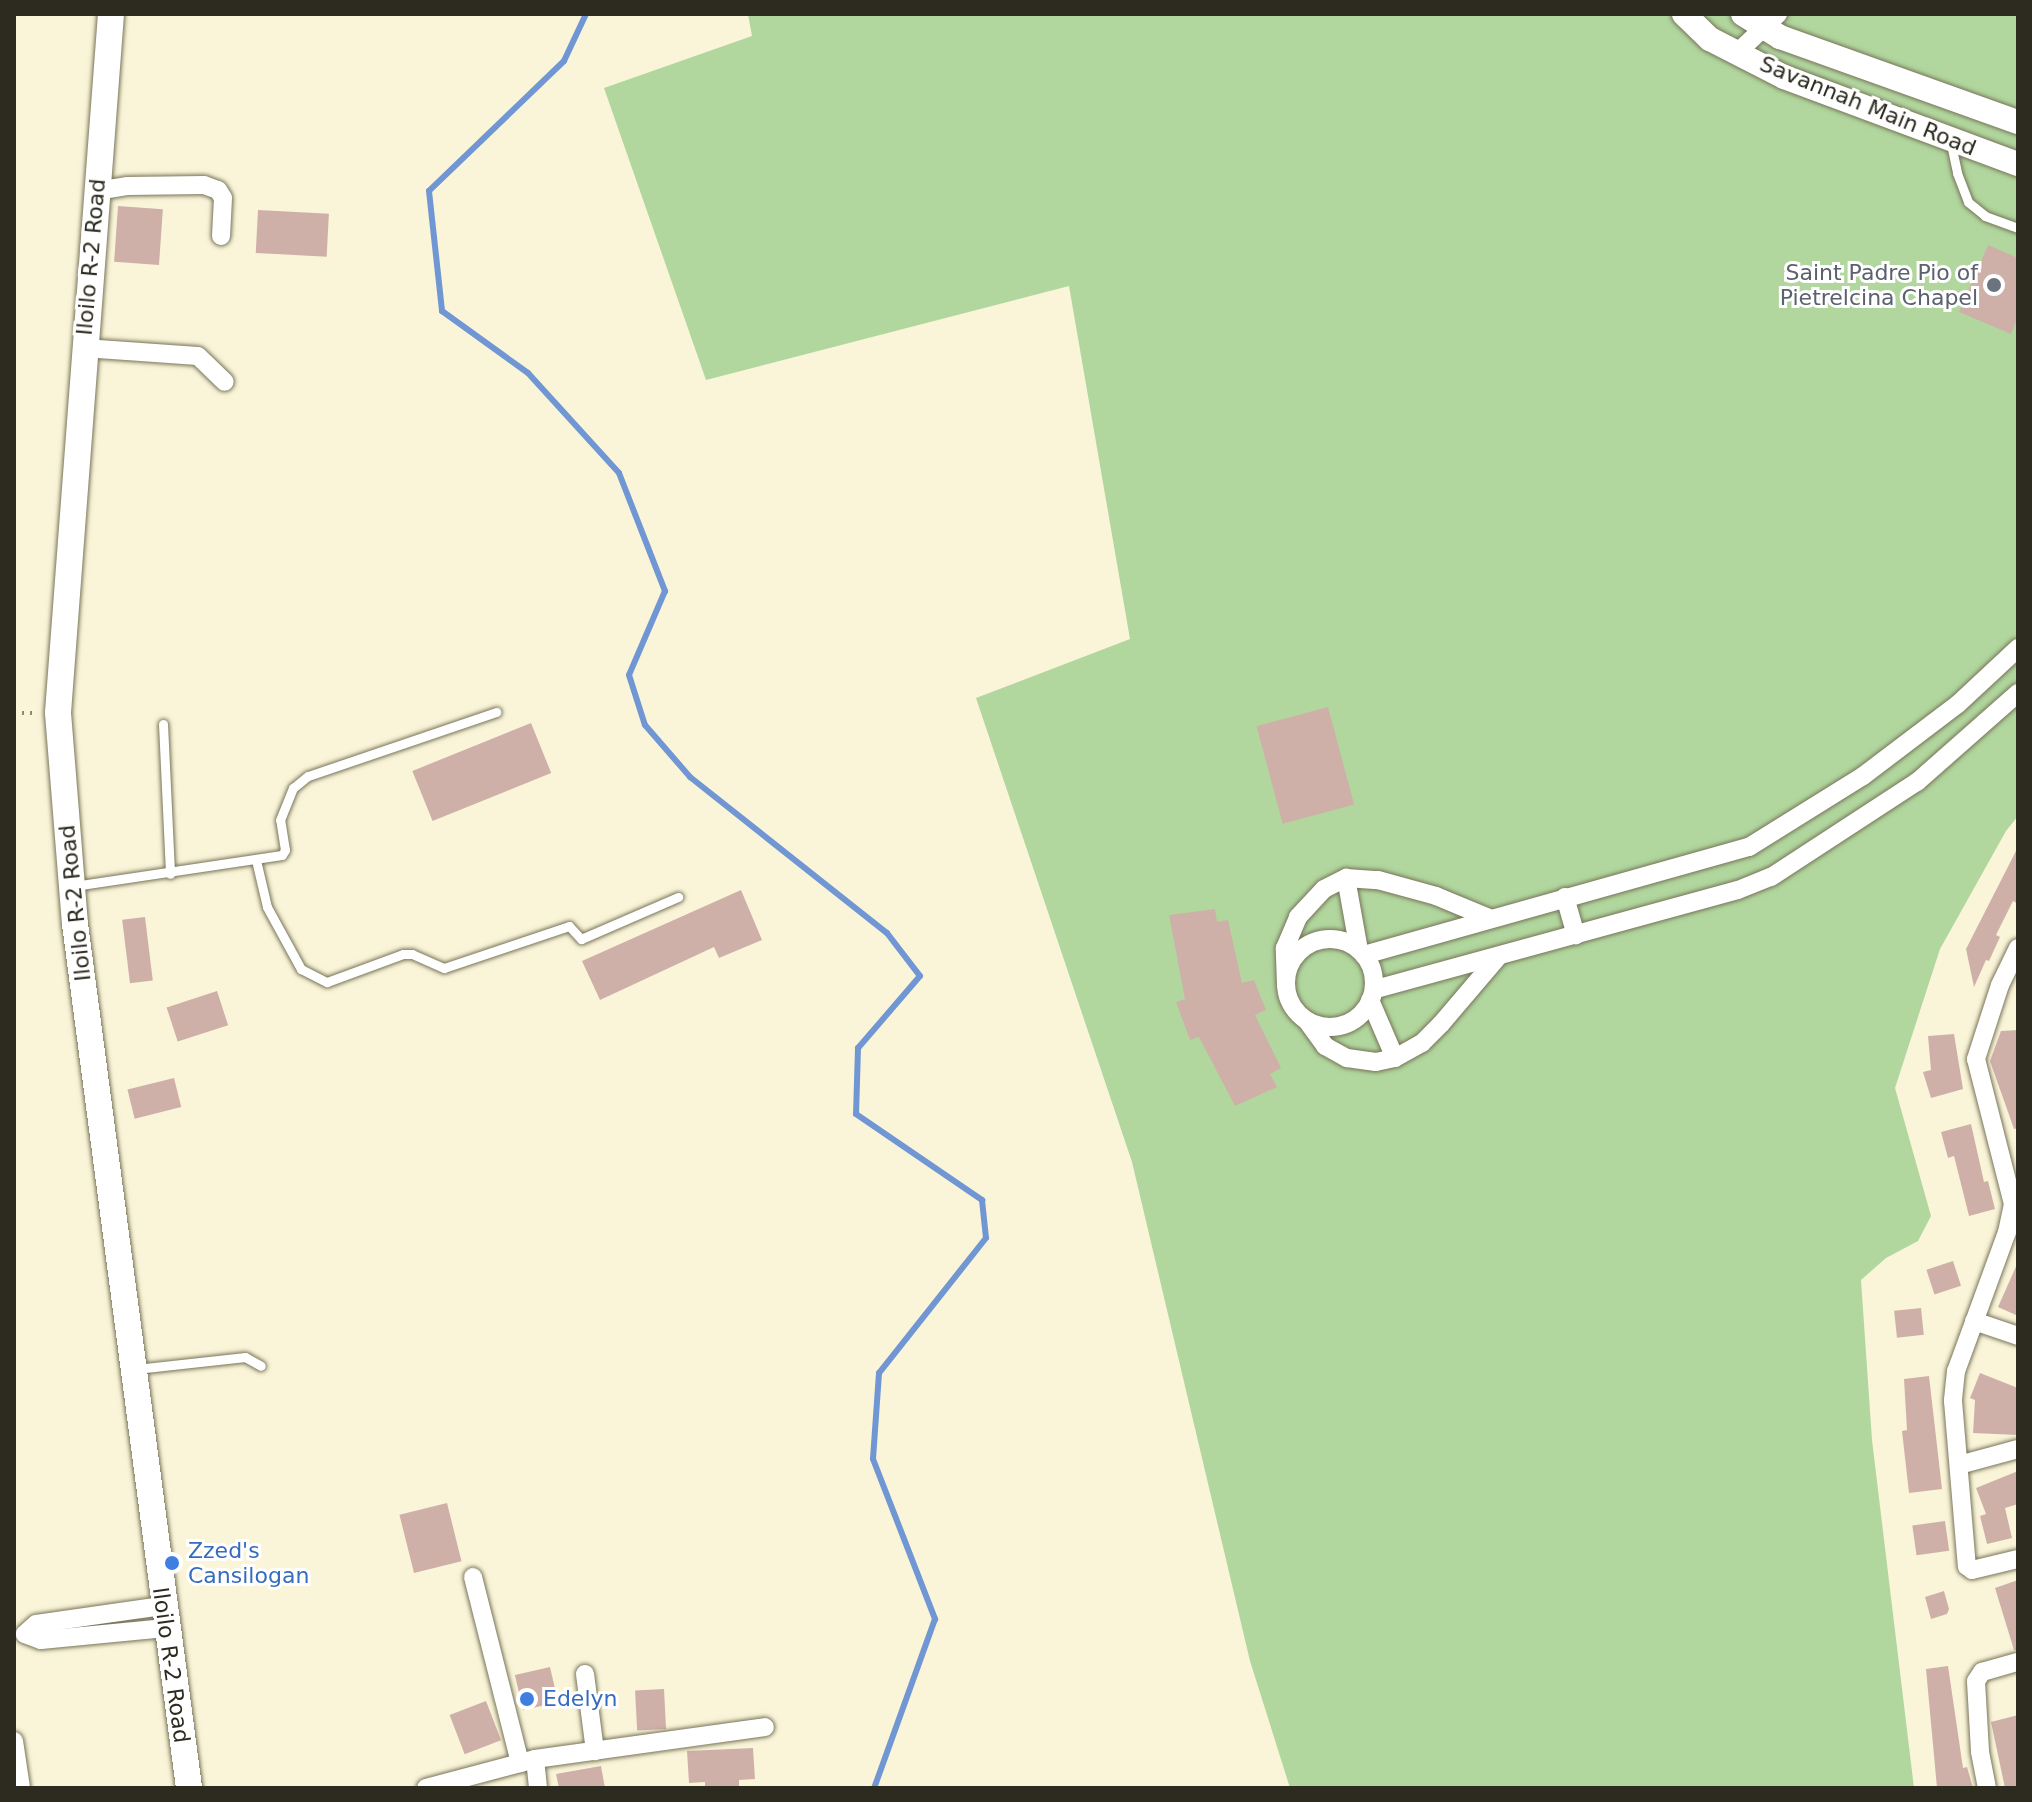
<!DOCTYPE html>
<style>
body{margin:0}
#map{position:relative;width:2032px;height:1802px;overflow:hidden;background:#faf5d8;font-family:"DejaVu Sans",sans-serif}
div>[style]{position:absolute}
[style*='--x']{left:calc(var(--x)*1px);top:calc(var(--y)*1px);width:calc(var(--w)*1px);rotate:calc(var(--a)*1deg)}
.green>*{inset:0;background:#b1d79e}
.stream>*{height:6px;margin:-3px;padding:0 3px;transform-origin:3px;border-radius:3px;background:#7096d4}
.building>*{inset:0;background:#cfb0a9;transform-origin:0 0}
.path>*{height:4px;margin-top:-2px;transform-origin:0;background:repeating-linear-gradient(90deg,#8d8a76 0 2px,transparent 0 8px)}
.roads{filter:drop-shadow(0 0 2px #78745a) drop-shadow(0 0 2px #78745a)}
.service>*{height:9px;margin:-4.5px;padding:0 4.5px;transform-origin:4.5px;border-radius:4.5px;background:#fff}
.minor>*{height:18px;margin:-9px;padding:0 9px;transform-origin:9px;border-radius:9px;background:#fff}
.minor>.ring{margin:-9px;padding:0;box-sizing:content-box;background:none;border:18px solid #fff;border-radius:50%}
.tertiary>*{height:24px;margin:-12px;padding:0 12px;transform-origin:12px;border-radius:12px;background:#fff}
.secondary>*{height:26px;margin:-13px;padding:0 13px;transform-origin:13px;border-radius:13px;background:#fff}
.dots>*{width:22px;height:22px;translate:-50% -50%;box-sizing:border-box;border:4px solid #fff;border-radius:50%}
span{translate:-50% -50%;white-space:nowrap;text-align:center;line-height:1.15;-webkit-text-stroke:6px #fff;paint-order:stroke}
.street-label{font-size:22px;color:#2d2b20}
.worship-label{font-size:22px;color:#5b616d}
.right{translate:-100% -50%;text-align:right}
.shop-label{font-size:22px;color:#366cbe}
.left{translate:0 -50%;text-align:left}
.frame{position:absolute;inset:0;border:16px solid #2d2b20;pointer-events:none}
</style>
<div id="map">
<div class="green">
<i style="clip-path:polygon(748px 14px,2018px 14px,2018px 816px,2006px 831px,1940px 949px,1895px 1088px,1931px 1216px,1918px 1241px,1886px 1258px,1861px 1280px,1872px 1440px,1914px 1788px,1290px 1788px,1250px 1661px,1132px 1162px,976px 698px,1130px 639px,1069px 286px,706px 380px,604px 88px,752px 36px)"></i>
</div>
<div class="stream">
<i style="--x:586;--y:14;--w:52;--a:115.1"></i>
<i style="--x:564;--y:61;--w:187;--a:136.1"></i>
<i style="--x:429;--y:191;--w:121;--a:83.8"></i>
<i style="--x:442;--y:311;--w:106;--a:35.8"></i>
<i style="--x:528;--y:373;--w:135;--a:47.7"></i>
<i style="--x:619;--y:473;--w:127;--a:68.7"></i>
<i style="--x:665;--y:591;--w:91;--a:113.2"></i>
<i style="--x:629;--y:675;--w:52;--a:72.3"></i>
<i style="--x:645;--y:725;--w:69;--a:49.1"></i>
<i style="--x:690;--y:777;--w:251;--a:38.4"></i>
<i style="--x:887;--y:933;--w:54;--a:52.5"></i>
<i style="--x:920;--y:976;--w:95;--a:130.7"></i>
<i style="--x:858;--y:1048;--w:66;--a:91.7"></i>
<i style="--x:856;--y:1114;--w:153;--a:34.3"></i>
<i style="--x:982;--y:1200;--w:38;--a:84"></i>
<i style="--x:986;--y:1238;--w:172;--a:128.4"></i>
<i style="--x:879;--y:1373;--w:86;--a:94"></i>
<i style="--x:873;--y:1459;--w:172;--a:68.8"></i>
<i style="--x:935;--y:1619;--w:180;--a:109.8"></i>
</div>
<div class="building">
<i style="left:118px;top:206px;width:45px;height:56px;rotate:4deg"></i>
<i style="left:258px;top:210px;width:71px;height:43px;rotate:3deg"></i>
<i style="clip-path:polygon(1988px 245px,2018px 258px,2018px 317px,2011px 334px,1959px 312px)"></i>
<i style="left:1328px;top:707px;width:101px;height:74px;rotate:75deg"></i>
<i style="left:531px;top:723px;width:54px;height:128px;rotate:68deg"></i>
<i style="clip-path:polygon(2018px 847px,2018px 904px,2013px 901px,1996px 935px,2000px 937px,1989px 961px,1986px 960px,1974px 987px,1966px 949px)"></i>
<i style="clip-path:polygon(741px 890px,762px 940px,719px 958px,714px 947px,600px 1000px,582px 961px)"></i>
<i style="clip-path:polygon(1215px 909px,1217px 922px,1228px 920px,1242px 983px,1254px 980px,1266px 1010px,1255px 1015px,1281px 1068px,1270px 1074px,1277px 1087px,1235px 1106px,1199px 1037px,1190px 1040px,1176px 1002px,1185px 999px,1169px 915px)"></i>
<i style="left:145px;top:917px;width:64px;height:23px;rotate:83deg"></i>
<i style="left:217px;top:991px;width:36px;height:53px;rotate:72deg"></i>
<i style="clip-path:polygon(2018px 1030px,2018px 1128px,2014px 1129px,1990px 1061px,2001px 1031px)"></i>
<i style="clip-path:polygon(1954px 1034px,1963px 1089px,1931px 1098px,1923px 1072px,1931px 1070px,1928px 1036px)"></i>
<i style="left:174px;top:1078px;width:30px;height:48px;rotate:76deg"></i>
<i style="clip-path:polygon(1971px 1124px,1984px 1182px,1988px 1181px,1995px 1209px,1969px 1216px,1954px 1156px,1948px 1158px,1941px 1132px)"></i>
<i style="left:1953px;top:1261px;width:26px;height:28px;rotate:72deg"></i>
<i style="clip-path:polygon(2018px 1262px,2018px 1316px,1998px 1307px)"></i>
<i style="left:1921px;top:1308px;width:27px;height:27px;rotate:84deg"></i>
<i style="clip-path:polygon(1980px 1373px,2018px 1388px,2018px 1435px,1973px 1433px,1975px 1400px,1970px 1398px)"></i>
<i style="clip-path:polygon(1929px 1376px,1942px 1489px,1909px 1493px,1902px 1431px,1907px 1430px,1904px 1379px)"></i>
<i style="clip-path:polygon(2018px 1471px,2018px 1504px,2005px 1508px,2012px 1538px,1987px 1544px,1980px 1516px,1986px 1514px,1976px 1488px)"></i>
<i style="left:447px;top:1503px;width:60px;height:49px;rotate:76deg"></i>
<i style="left:1945px;top:1521px;width:30px;height:33px;rotate:82deg"></i>
<i style="clip-path:polygon(2018px 1580px,2018px 1650px,2014px 1650px,1995px 1588px)"></i>
<i style="clip-path:polygon(1944px 1591px,1949px 1609px,1947px 1614px,1931px 1619px,1925px 1597px)"></i>
<i style="clip-path:polygon(1948px 1666px,1963px 1768px,1967px 1767px,1973px 1788px,1937px 1788px,1926px 1669px)"></i>
<i style="left:550px;top:1667px;width:36px;height:36px;rotate:77deg"></i>
<i style="left:664px;top:1689px;width:40px;height:29px;rotate:87deg"></i>
<i style="left:486px;top:1701px;width:42px;height:39px;rotate:69deg"></i>
<i style="clip-path:polygon(2018px 1715px,2018px 1788px,2005px 1788px,1991px 1722px)"></i>
<i style="clip-path:polygon(753px 1748px,755px 1779px,739px 1780px,739px 1788px,705px 1788px,705px 1782px,689px 1783px,687px 1751px)"></i>
<i style="clip-path:polygon(601px 1766px,605px 1788px,559px 1788px,556px 1774px)"></i>
</div>
<div class="path">
<i style="--x:14;--y:713;--w:22;--a:0"></i>
</div>
<div class="roads">
<div class="service">
<i style="--x:1951;--y:144;--w:30;--a:78"></i>
<i style="--x:1957;--y:173;--w:31;--a:69"></i>
<i style="--x:1968;--y:202;--w:22;--a:39"></i>
<i style="--x:1985;--y:216;--w:35;--a:20"></i>
<i style="--x:163;--y:724;--w:150;--a:87.3"></i>
<i style="--x:256;--y:860;--w:48;--a:76.8"></i>
<i style="--x:267;--y:907;--w:71;--a:61.3"></i>
<i style="--x:301;--y:969;--w:29;--a:27"></i>
<i style="--x:327;--y:982;--w:81;--a:-20.2"></i>
<i style="--x:403;--y:954;--w:9;--a:0"></i>
<i style="--x:412;--y:954;--w:35;--a:24"></i>
<i style="--x:444;--y:968;--w:132;--a:-18.6"></i>
<i style="--x:569;--y:926;--w:18;--a:47"></i>
<i style="--x:581;--y:939;--w:106;--a:-23.4"></i>
<i style="--x:74;--y:886;--w:210;--a:-8.5"></i>
<i style="--x:282;--y:855;--w:6;--a:-59"></i>
<i style="--x:285;--y:850;--w:30;--a:-99"></i>
<i style="--x:280;--y:820;--w:35;--a:-68"></i>
<i style="--x:293;--y:788;--w:19;--a:-39"></i>
<i style="--x:308;--y:776;--w:199;--a:-18.8"></i>
<i style="--x:136;--y:1369;--w:110;--a:-6.3"></i>
<i style="--x:245;--y:1357;--w:18;--a:29"></i>
</div>
<div class="minor">
<i style="--x:1737;--y:53;--w:57;--a:-43.6"></i>
<i style="--x:96;--y:191;--w:31;--a:-9"></i>
<i style="--x:127;--y:186;--w:77;--a:-0.7"></i>
<i style="--x:204;--y:185;--w:15;--a:20"></i>
<i style="--x:218;--y:190;--w:9;--a:58"></i>
<i style="--x:223;--y:198;--w:38;--a:93"></i>
<i style="--x:84;--y:348;--w:114;--a:4"></i>
<i style="--x:198;--y:356;--w:37;--a:44"></i>
<i style="--x:1346;--y:878;--w:73;--a:79.8"></i>
<i style="--x:1565;--y:897;--w:40;--a:74"></i>
<i class="ring" style="left:1286px;top:939px;width:70px;height:70px"></i>
<i style="--x:2018;--y:948;--w:41;--a:115.9"></i>
<i style="--x:2000;--y:985;--w:78;--a:108"></i>
<i style="--x:1976;--y:1059;--w:150;--a:75.7"></i>
<i style="--x:2013;--y:1204;--w:29;--a:102"></i>
<i style="--x:2007;--y:1232;--w:148;--a:110.1"></i>
<i style="--x:1956;--y:1371;--w:30;--a:96"></i>
<i style="--x:1953;--y:1401;--w:166;--a:85.2"></i>
<i style="--x:1967;--y:1566;--w:6;--a:39"></i>
<i style="--x:1972;--y:1570;--w:47;--a:-13.4"></i>
<i style="--x:1364;--y:955;--w:400;--a:-15.7"></i>
<i style="--x:1749;--y:847;--w:134;--a:-31.9"></i>
<i style="--x:1863;--y:776;--w:119;--a:-37.2"></i>
<i style="--x:1958;--y:704;--w:82;--a:-43"></i>
<i style="--x:1286;--y:985;--w:37;--a:-92"></i>
<i style="--x:1285;--y:948;--w:34;--a:-67"></i>
<i style="--x:1298;--y:917;--w:38;--a:-47"></i>
<i style="--x:1324;--y:889;--w:25;--a:-27"></i>
<i style="--x:1346;--y:878;--w:32;--a:4"></i>
<i style="--x:1378;--y:880;--w:60;--a:15.4"></i>
<i style="--x:1436;--y:896;--w:57;--a:22.5"></i>
<i style="--x:1376;--y:989;--w:375;--a:-15.3"></i>
<i style="--x:1738;--y:890;--w:35;--a:-22"></i>
<i style="--x:1771;--y:877;--w:174;--a:-33.1"></i>
<i style="--x:1917;--y:782;--w:135;--a:-41.4"></i>
<i style="--x:1370;--y:1000;--w:63;--a:66.7"></i>
<i style="--x:1307;--y:1021;--w:31;--a:54"></i>
<i style="--x:1325;--y:1046;--w:25;--a:29"></i>
<i style="--x:1347;--y:1058;--w:29;--a:8"></i>
<i style="--x:1376;--y:1062;--w:19;--a:-12"></i>
<i style="--x:1395;--y:1058;--w:31;--a:-29"></i>
<i style="--x:1422;--y:1043;--w:27;--a:-45"></i>
<i style="--x:1441;--y:1024;--w:88;--a:-49.6"></i>
<i style="--x:1974;--y:1321;--w:46;--a:18.8"></i>
<i style="--x:1959;--y:1465;--w:61;--a:-15.2"></i>
<i style="--x:473;--y:1577;--w:192;--a:75.8"></i>
<i style="--x:162;--y:1606;--w:127;--a:171.9"></i>
<i style="--x:36;--y:1624;--w:15;--a:138"></i>
<i style="--x:25;--y:1634;--w:17;--a:21"></i>
<i style="--x:41;--y:1640;--w:125;--a:-5.5"></i>
<i style="--x:585;--y:1674;--w:78;--a:82.6"></i>
<i style="--x:14;--y:1741;--w:48;--a:81.5"></i>
<i style="--x:535;--y:1759;--w:29;--a:84"></i>
<i style="--x:426;--y:1788;--w:113;--a:-14.9"></i>
<i style="--x:535;--y:1759;--w:232;--a:-7.9"></i>
<i style="--x:1987;--y:1788;--w:38;--a:-101"></i>
<i style="--x:1980;--y:1751;--w:70;--a:-93.3"></i>
<i style="--x:1976;--y:1681;--w:11;--a:-56"></i>
<i style="--x:1982;--y:1672;--w:37;--a:-16"></i>
</div>
<div class="tertiary">
<i style="--x:1684;--y:14;--w:36;--a:44"></i>
<i style="--x:1710;--y:39;--w:83;--a:27.2"></i>
<i style="--x:1784;--y:77;--w:250;--a:20.4"></i>
<i style="--x:1743;--y:14;--w:44;--a:31.9"></i>
<i style="--x:1780;--y:37;--w:253;--a:19.7"></i>
</div>
<div class="secondary">
<i style="--x:111;--y:14;--w:701;--a:94.34"></i>
<i style="--x:58;--y:713;--w:212;--a:85.4"></i>
<i style="--x:75;--y:924;--w:871;--a:82.48"></i>
</div>
</div>
<div class="dots">
<i style="left:1994px;top:285px;background:#6b7280"></i>
<i style="left:172px;top:1563px;background:#3f7fe0"></i>
<i style="left:527px;top:1699px;background:#3f7fe0"></i>
</div>
<div class="street-label">
<span style="left:1868px;top:106px;rotate:22deg">Savannah Main Road</span>
<span style="left:91px;top:257px;rotate:-85deg">Iloilo R-2 Road</span>
<span style="left:75px;top:903px;rotate:-96deg">Iloilo R-2 Road</span>
<span style="left:171px;top:1665px;rotate:82deg">Iloilo R-2 Road</span>
</div>
<div class="worship-label">
<span class="right" style="left:1978px;top:285px">Saint Padre Pio of<br>Pietrelcina Chapel</span>
</div>
<div class="shop-label">
<span class="left" style="left:188px;top:1563px">Zzed's<br>Cansilogan</span>
<span class="left" style="left:543px;top:1699px">Edelyn</span>
</div>
<div class="frame"></div>
</div>
